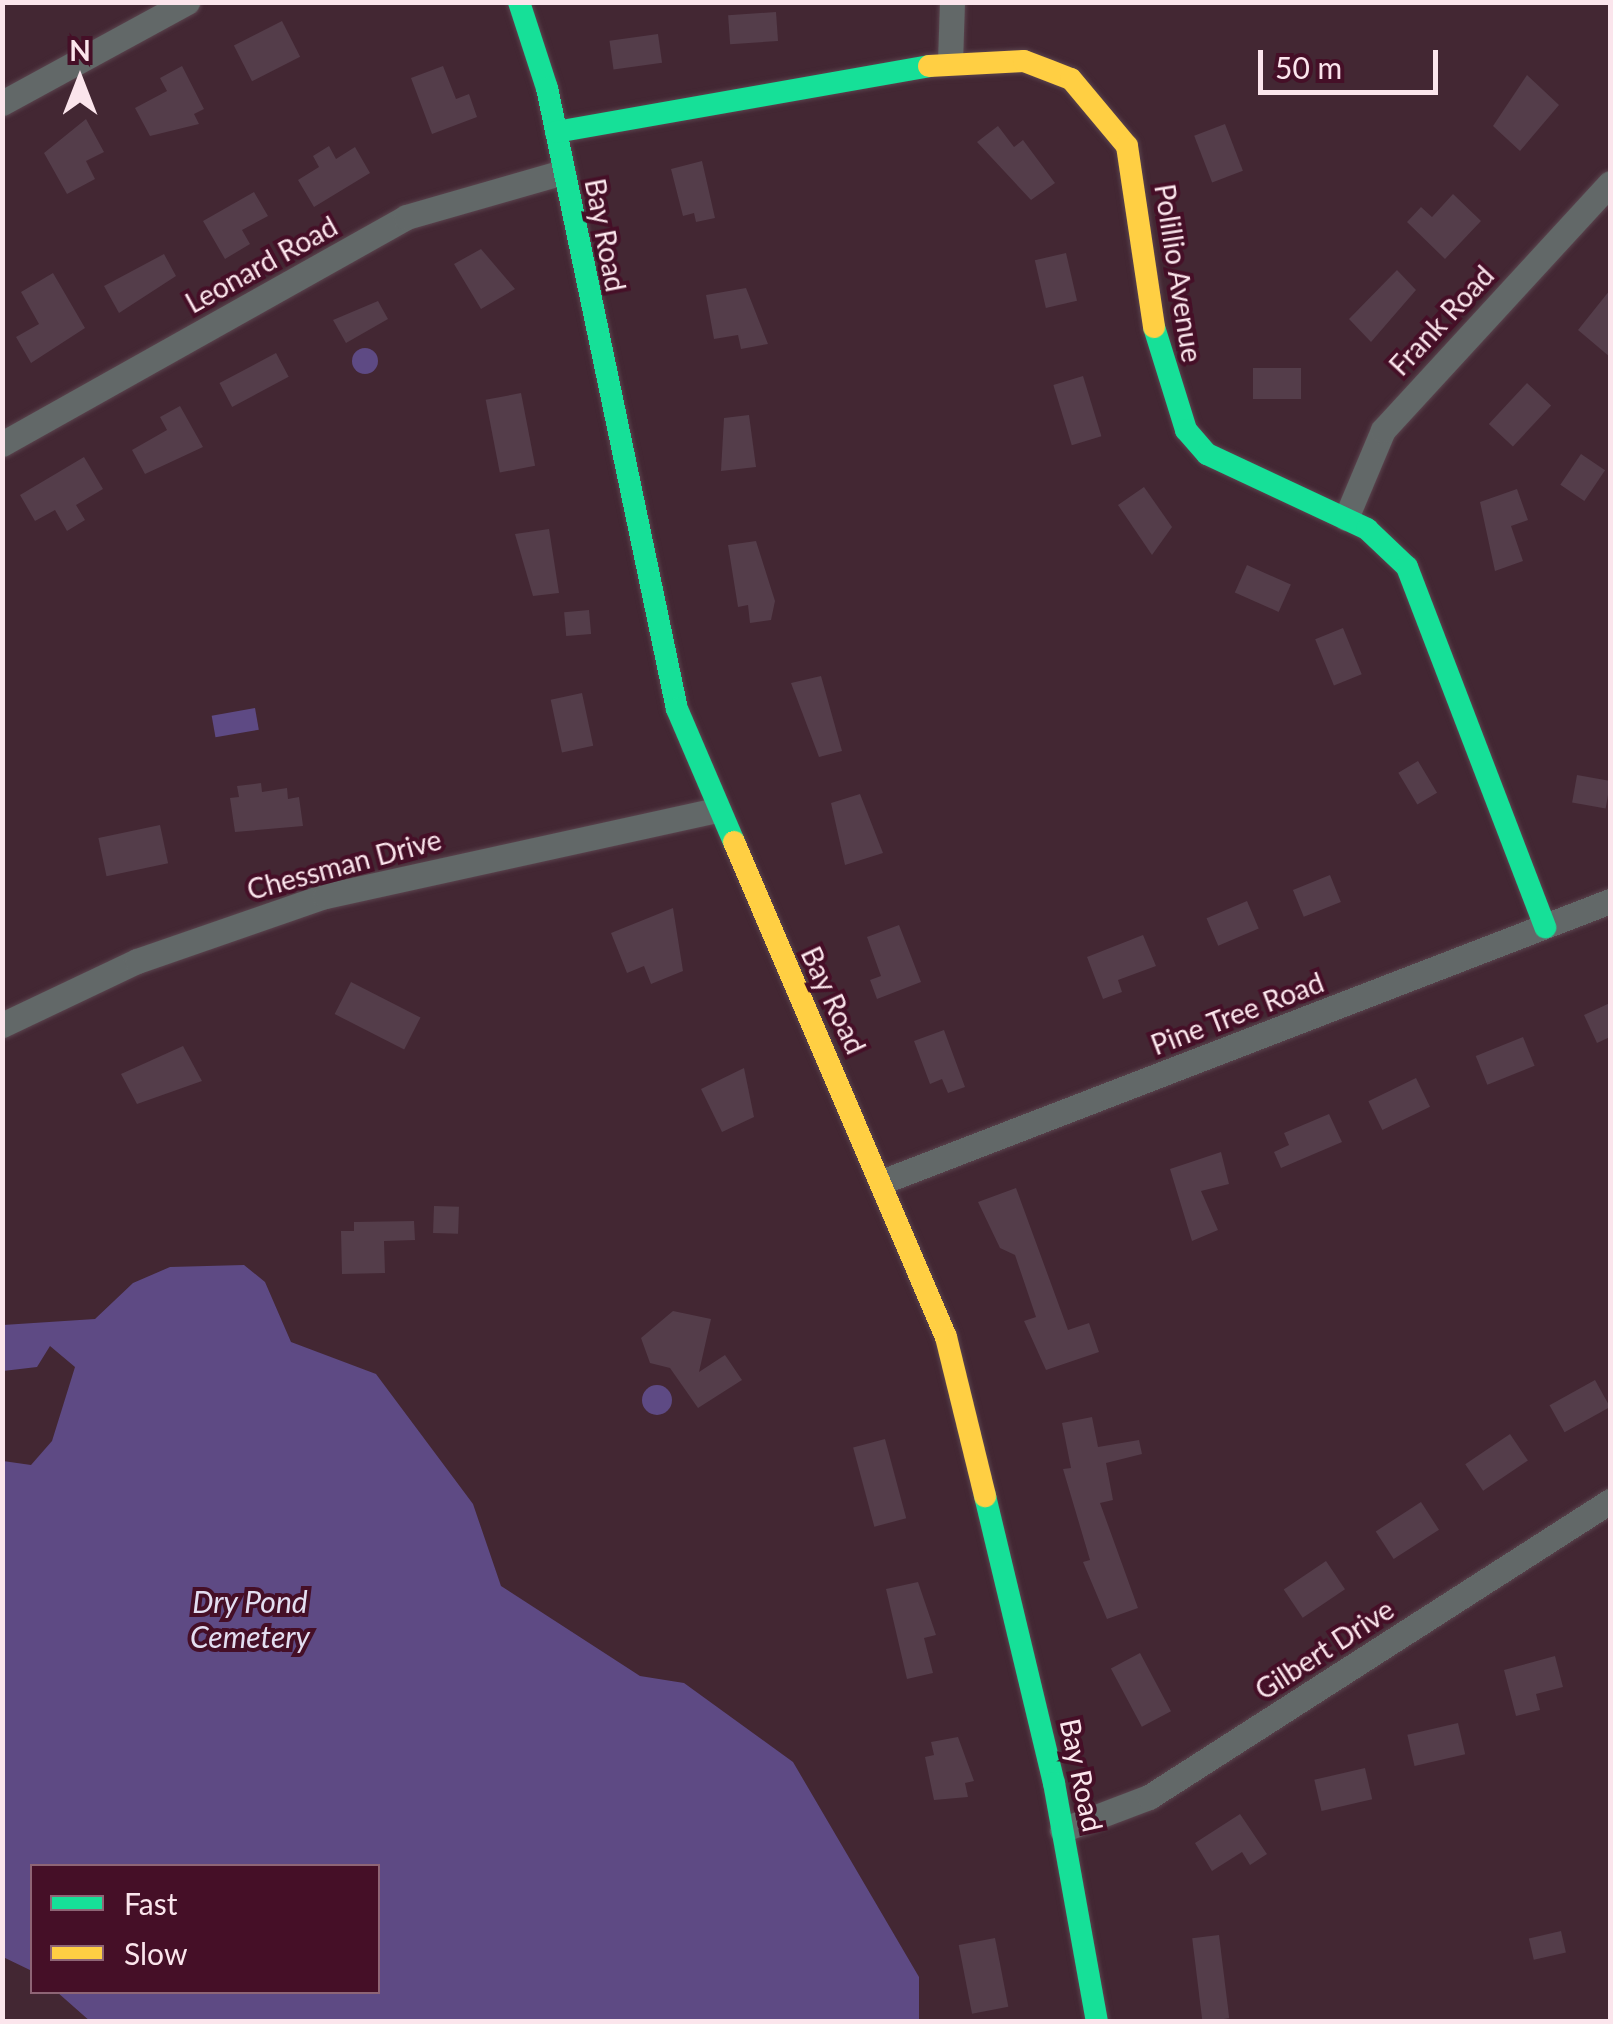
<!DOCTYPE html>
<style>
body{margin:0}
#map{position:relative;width:1613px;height:2024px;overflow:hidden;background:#432733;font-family:Lato,sans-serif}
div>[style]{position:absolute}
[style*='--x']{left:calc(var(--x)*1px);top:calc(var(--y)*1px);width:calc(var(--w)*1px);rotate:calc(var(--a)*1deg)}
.water>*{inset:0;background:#5e4a84;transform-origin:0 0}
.round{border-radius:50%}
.building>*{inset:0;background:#543d4a;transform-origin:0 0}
.roads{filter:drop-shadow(0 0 2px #5a444e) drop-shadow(0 0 2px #5a444e)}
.street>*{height:25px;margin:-12.5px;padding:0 12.5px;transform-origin:12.5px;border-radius:12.5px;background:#626868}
.fast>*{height:22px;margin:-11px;padding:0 11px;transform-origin:11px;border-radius:11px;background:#16e098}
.slow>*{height:22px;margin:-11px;padding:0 11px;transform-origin:11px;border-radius:11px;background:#ffcf43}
span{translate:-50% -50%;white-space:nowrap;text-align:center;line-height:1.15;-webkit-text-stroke:8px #450f27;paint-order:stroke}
.street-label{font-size:28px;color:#fbe5ec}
.water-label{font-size:30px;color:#e3def1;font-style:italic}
.frame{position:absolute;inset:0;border:5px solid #fbe5ec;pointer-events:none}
.legend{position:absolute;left:30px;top:1864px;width:350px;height:130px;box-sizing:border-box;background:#450f27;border:2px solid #8e6576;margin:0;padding:12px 18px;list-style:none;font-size:30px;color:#fbe5ec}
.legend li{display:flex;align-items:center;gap:20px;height:50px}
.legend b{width:50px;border:2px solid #8e6576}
.north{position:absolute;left:30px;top:30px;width:100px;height:100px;-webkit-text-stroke:8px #450f27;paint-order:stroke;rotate:0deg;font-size:28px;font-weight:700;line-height:40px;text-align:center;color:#fbe5ec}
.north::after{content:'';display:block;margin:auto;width:35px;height:45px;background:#fbe5ec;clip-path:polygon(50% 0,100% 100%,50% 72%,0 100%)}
.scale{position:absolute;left:1258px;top:50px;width:180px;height:45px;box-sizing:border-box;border:5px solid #fbe5ec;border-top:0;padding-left:12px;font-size:30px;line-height:35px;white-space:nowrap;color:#fbe5ec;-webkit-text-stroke:8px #450f27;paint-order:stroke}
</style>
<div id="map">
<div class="water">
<i class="round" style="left:352px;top:348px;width:26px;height:26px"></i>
<i style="left:255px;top:708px;width:22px;height:44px;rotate:80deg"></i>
<i style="clip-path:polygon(244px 1265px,265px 1282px,291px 1342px,376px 1374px,473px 1504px,501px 1586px,640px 1676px,684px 1683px,793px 1762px,919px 1977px,919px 2021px,91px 2022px,57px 1992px,378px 1992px,378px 1866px,32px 1866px,32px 1971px,3px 1957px,3px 1461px,31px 1465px,52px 1441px,75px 1367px,50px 1346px,37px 1367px,3px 1371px,3px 1325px,95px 1319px,133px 1283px,170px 1267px)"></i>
<i class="round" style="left:642px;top:1385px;width:30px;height:30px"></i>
</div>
<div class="building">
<i style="left:776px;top:12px;width:29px;height:48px;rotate:86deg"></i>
<i style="left:282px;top:21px;width:40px;height:54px;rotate:63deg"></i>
<i style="left:658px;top:34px;width:29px;height:49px;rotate:82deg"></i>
<i style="clip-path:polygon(182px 66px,204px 109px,194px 114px,199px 124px,150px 136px,135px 108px,167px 91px,160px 78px)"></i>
<i style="clip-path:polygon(443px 66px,456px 99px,469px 94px,477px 117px,432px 134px,411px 78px)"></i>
<i style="clip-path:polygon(1527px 75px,1559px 105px,1520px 151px,1493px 126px)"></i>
<i style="clip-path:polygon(86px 119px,104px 152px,86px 161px,95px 179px,67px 194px,44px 153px)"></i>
<i style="left:1225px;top:124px;width:50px;height:33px;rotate:69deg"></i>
<i style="clip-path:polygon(998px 126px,1014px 147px,1023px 140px,1055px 183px,1031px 200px,977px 142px)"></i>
<i style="clip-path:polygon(329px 146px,336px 159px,355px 147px,370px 173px,314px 207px,298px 180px,319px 167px,313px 156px)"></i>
<i style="clip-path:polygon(702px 161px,715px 218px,696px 222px,694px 213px,683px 216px,671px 169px)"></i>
<i style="clip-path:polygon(254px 192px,268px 216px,242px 230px,250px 244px,225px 259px,203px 221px)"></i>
<i style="clip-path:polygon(1453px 194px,1481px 221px,1445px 259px,1407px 222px,1421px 207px,1432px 217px)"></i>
<i style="clip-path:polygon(481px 249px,515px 289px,481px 309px,454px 264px)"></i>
<i style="left:1066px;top:253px;width:49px;height:32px;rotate:77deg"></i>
<i style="clip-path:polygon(164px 254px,176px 276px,119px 313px,104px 286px)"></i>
<i style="clip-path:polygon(1397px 270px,1416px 290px,1371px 342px,1349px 319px)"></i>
<i style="clip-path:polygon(53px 273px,85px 328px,31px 363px,16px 337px,39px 324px,21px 292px)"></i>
<i style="clip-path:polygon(746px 288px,768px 344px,741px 349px,738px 335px,714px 339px,706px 295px)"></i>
<i style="clip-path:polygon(1610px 290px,1610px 357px,1578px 330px)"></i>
<i style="clip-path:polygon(378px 301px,388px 319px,346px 343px,333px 320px)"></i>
<i style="left:276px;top:353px;width:27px;height:64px;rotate:62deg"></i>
<i style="left:1253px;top:368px;width:48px;height:31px"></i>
<i style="left:1083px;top:376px;width:63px;height:31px;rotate:73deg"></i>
<i style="left:1527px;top:383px;width:33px;height:56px;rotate:43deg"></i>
<i style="left:521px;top:393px;width:74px;height:36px;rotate:79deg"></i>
<i style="clip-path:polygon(180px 406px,203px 447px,145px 474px,132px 450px,167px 430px,160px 417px)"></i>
<i style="clip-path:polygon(749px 415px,756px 467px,721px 471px,724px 418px)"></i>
<i style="left:1581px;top:454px;width:29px;height:37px;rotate:34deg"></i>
<i style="clip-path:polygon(84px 457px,103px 489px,76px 505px,85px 520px,67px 531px,55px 510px,35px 521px,20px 495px)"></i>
<i style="clip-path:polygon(1144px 487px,1172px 527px,1152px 555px,1118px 505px)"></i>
<i style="clip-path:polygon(1517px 489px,1528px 520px,1511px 526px,1523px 561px,1495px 571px,1480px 502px)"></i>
<i style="clip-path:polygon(549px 529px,559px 593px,533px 596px,515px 534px)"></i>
<i style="clip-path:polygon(756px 541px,775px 601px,771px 620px,750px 623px,748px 605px,738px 607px,728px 545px)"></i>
<i style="left:1247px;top:565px;width:48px;height:30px;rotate:24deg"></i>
<i style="left:589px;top:610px;width:24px;height:25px;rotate:85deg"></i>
<i style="left:1343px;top:628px;width:50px;height:30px;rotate:68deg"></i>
<i style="clip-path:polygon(821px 676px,842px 751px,819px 757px,791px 683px)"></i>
<i style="left:582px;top:693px;width:54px;height:32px;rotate:78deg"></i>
<i style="left:1418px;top:761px;width:37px;height:23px;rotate:59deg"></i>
<i style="left:1577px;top:775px;width:34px;height:28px;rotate:10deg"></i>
<i style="clip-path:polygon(261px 783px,262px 792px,287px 788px,288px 799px,299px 797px,303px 826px,235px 832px,230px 798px,239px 797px,237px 786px)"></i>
<i style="clip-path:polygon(860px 794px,883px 853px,845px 865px,831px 803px)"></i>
<i style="left:160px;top:825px;width:39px;height:63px;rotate:78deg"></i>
<i style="left:1330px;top:875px;width:29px;height:40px;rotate:68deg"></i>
<i style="left:1247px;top:901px;width:30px;height:44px;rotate:67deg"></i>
<i style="clip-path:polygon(673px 908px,683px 971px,651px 984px,644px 966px,627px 973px,611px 933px)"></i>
<i style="clip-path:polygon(899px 925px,921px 982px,877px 999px,870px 980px,881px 976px,867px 937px)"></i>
<i style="clip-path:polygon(1143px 935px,1156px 966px,1118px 980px,1122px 992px,1103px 999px,1087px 957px)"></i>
<i style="left:351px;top:982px;width:78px;height:36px;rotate:27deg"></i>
<i style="clip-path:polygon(1610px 1003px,1610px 1037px,1597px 1043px,1584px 1015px)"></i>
<i style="clip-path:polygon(944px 1030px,965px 1087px,948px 1093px,942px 1079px,930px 1084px,914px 1041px)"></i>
<i style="left:1523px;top:1037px;width:31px;height:51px;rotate:68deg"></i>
<i style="clip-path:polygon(183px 1046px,202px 1081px,137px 1104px,121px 1074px)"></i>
<i style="clip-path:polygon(744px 1068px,754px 1117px,722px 1132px,701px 1089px)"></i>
<i style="left:1416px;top:1078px;width:32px;height:53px;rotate:64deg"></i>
<i style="clip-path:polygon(1329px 1114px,1342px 1142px,1281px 1168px,1274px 1152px,1289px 1145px,1284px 1133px)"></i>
<i style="clip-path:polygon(1221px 1152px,1229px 1184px,1201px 1191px,1218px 1230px,1192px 1241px,1170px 1169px)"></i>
<i style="clip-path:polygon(1016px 1188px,1068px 1330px,1089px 1323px,1099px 1352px,1046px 1370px,1024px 1321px,1036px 1317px,1015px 1255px,1000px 1248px,978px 1202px)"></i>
<i style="left:434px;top:1206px;width:25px;height:27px;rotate:2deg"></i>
<i style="clip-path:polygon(414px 1221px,415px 1240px,384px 1241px,385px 1273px,342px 1274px,341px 1231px,354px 1231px,354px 1222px)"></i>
<i style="clip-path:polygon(673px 1311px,711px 1319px,699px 1372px,725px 1355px,742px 1380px,698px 1408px,670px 1368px,650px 1363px,641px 1338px)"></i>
<i style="left:1595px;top:1380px;width:31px;height:52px;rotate:61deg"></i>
<i style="clip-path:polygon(1092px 1417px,1098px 1447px,1139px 1440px,1142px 1454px,1106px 1463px,1113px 1500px,1100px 1503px,1138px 1608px,1107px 1619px,1083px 1562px,1090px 1560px,1063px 1469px,1071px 1468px,1062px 1423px)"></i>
<i style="left:1510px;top:1434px;width:32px;height:54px;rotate:56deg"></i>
<i style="left:885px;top:1439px;width:82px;height:33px;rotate:75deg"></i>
<i style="left:1421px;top:1502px;width:33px;height:54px;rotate:57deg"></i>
<i style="left:1326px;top:1561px;width:34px;height:51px;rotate:56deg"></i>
<i style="clip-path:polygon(918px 1582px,936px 1635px,924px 1638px,933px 1673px,907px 1679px,886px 1589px)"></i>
<i style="left:1140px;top:1653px;width:66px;height:33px;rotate:62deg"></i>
<i style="clip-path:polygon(1555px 1656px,1563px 1687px,1536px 1694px,1540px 1710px,1516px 1716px,1504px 1670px)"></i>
<i style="left:1458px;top:1723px;width:32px;height:52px;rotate:77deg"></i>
<i style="clip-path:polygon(958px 1737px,974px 1781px,965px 1783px,968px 1797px,934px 1800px,925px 1757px,934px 1755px,931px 1742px)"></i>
<i style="left:1365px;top:1768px;width:32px;height:52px;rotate:77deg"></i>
<i style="clip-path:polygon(1240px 1814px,1267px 1854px,1250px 1865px,1242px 1852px,1212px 1871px,1195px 1843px)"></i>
<i style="left:1561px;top:1931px;width:22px;height:33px;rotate:77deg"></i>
<i style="left:1219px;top:1935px;width:84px;height:27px;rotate:83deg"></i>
<i style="left:995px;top:1938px;width:70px;height:37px;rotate:79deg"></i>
</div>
<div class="roads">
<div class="street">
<i style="--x:950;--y:62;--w:60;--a:-88.1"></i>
<i style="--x:2;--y:103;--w:211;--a:-28.6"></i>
<i style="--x:2;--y:444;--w:463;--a:-29.3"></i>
<i style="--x:406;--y:217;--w:163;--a:-16"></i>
<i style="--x:1346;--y:518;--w:95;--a:-67.2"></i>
<i style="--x:1383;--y:430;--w:335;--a:-47.4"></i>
<i style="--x:2;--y:1025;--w:149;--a:-25.4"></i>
<i style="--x:137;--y:961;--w:199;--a:-19.1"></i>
<i style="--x:325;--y:896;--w:400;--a:-12.4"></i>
<i style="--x:884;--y:1181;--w:778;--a:-21.09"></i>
<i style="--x:1062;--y:1830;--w:93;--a:-20.8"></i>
<i style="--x:1149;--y:1797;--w:548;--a:-32.7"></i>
</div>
<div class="fast">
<i style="--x:519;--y:2;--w:90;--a:72"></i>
<i style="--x:547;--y:88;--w:634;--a:78.18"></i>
<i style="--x:677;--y:709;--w:145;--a:66.8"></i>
<i style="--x:556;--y:132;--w:379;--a:-10"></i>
<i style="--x:1154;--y:327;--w:108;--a:72.7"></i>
<i style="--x:1186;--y:430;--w:32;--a:49"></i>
<i style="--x:1207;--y:454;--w:177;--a:25.1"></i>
<i style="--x:1367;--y:529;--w:55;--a:43.5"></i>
<i style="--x:1407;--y:567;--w:386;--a:69"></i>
<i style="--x:985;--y:1496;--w:295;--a:76.5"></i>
<i style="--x:1054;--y:1783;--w:243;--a:79.8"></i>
</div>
<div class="slow">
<i style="--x:929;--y:66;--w:95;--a:-3"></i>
<i style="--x:1024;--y:61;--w:50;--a:21"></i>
<i style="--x:1071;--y:79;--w:87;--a:50.1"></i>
<i style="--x:1127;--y:146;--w:183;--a:81.5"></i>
<i style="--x:734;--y:842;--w:538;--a:66.82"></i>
<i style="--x:946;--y:1337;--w:164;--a:76.2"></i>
</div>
</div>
<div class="street-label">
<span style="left:606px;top:235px;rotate:79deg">Bay Road</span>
<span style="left:261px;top:264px;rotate:-29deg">Leonard Road</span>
<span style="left:1179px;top:273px;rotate:81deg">Polillio Avenue</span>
<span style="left:1441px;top:320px;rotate:-47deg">Frank Road</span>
<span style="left:344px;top:864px;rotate:-15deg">Chessman Drive</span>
<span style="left:834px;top:1000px;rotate:65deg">Bay Road</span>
<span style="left:1237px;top:1013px;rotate:-21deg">Pine Tree Road</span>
<span style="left:1324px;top:1649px;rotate:-33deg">Gilbert Drive</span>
<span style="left:1082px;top:1775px;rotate:78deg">Bay Road</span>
</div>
<div class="water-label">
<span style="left:250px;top:1618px">Dry Pond<br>Cemetery</span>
</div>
<div class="frame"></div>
<ul class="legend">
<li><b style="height:12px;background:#16e098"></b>Fast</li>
<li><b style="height:12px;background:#ffcf43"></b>Slow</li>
</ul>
<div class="north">N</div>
<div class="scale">50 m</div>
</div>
